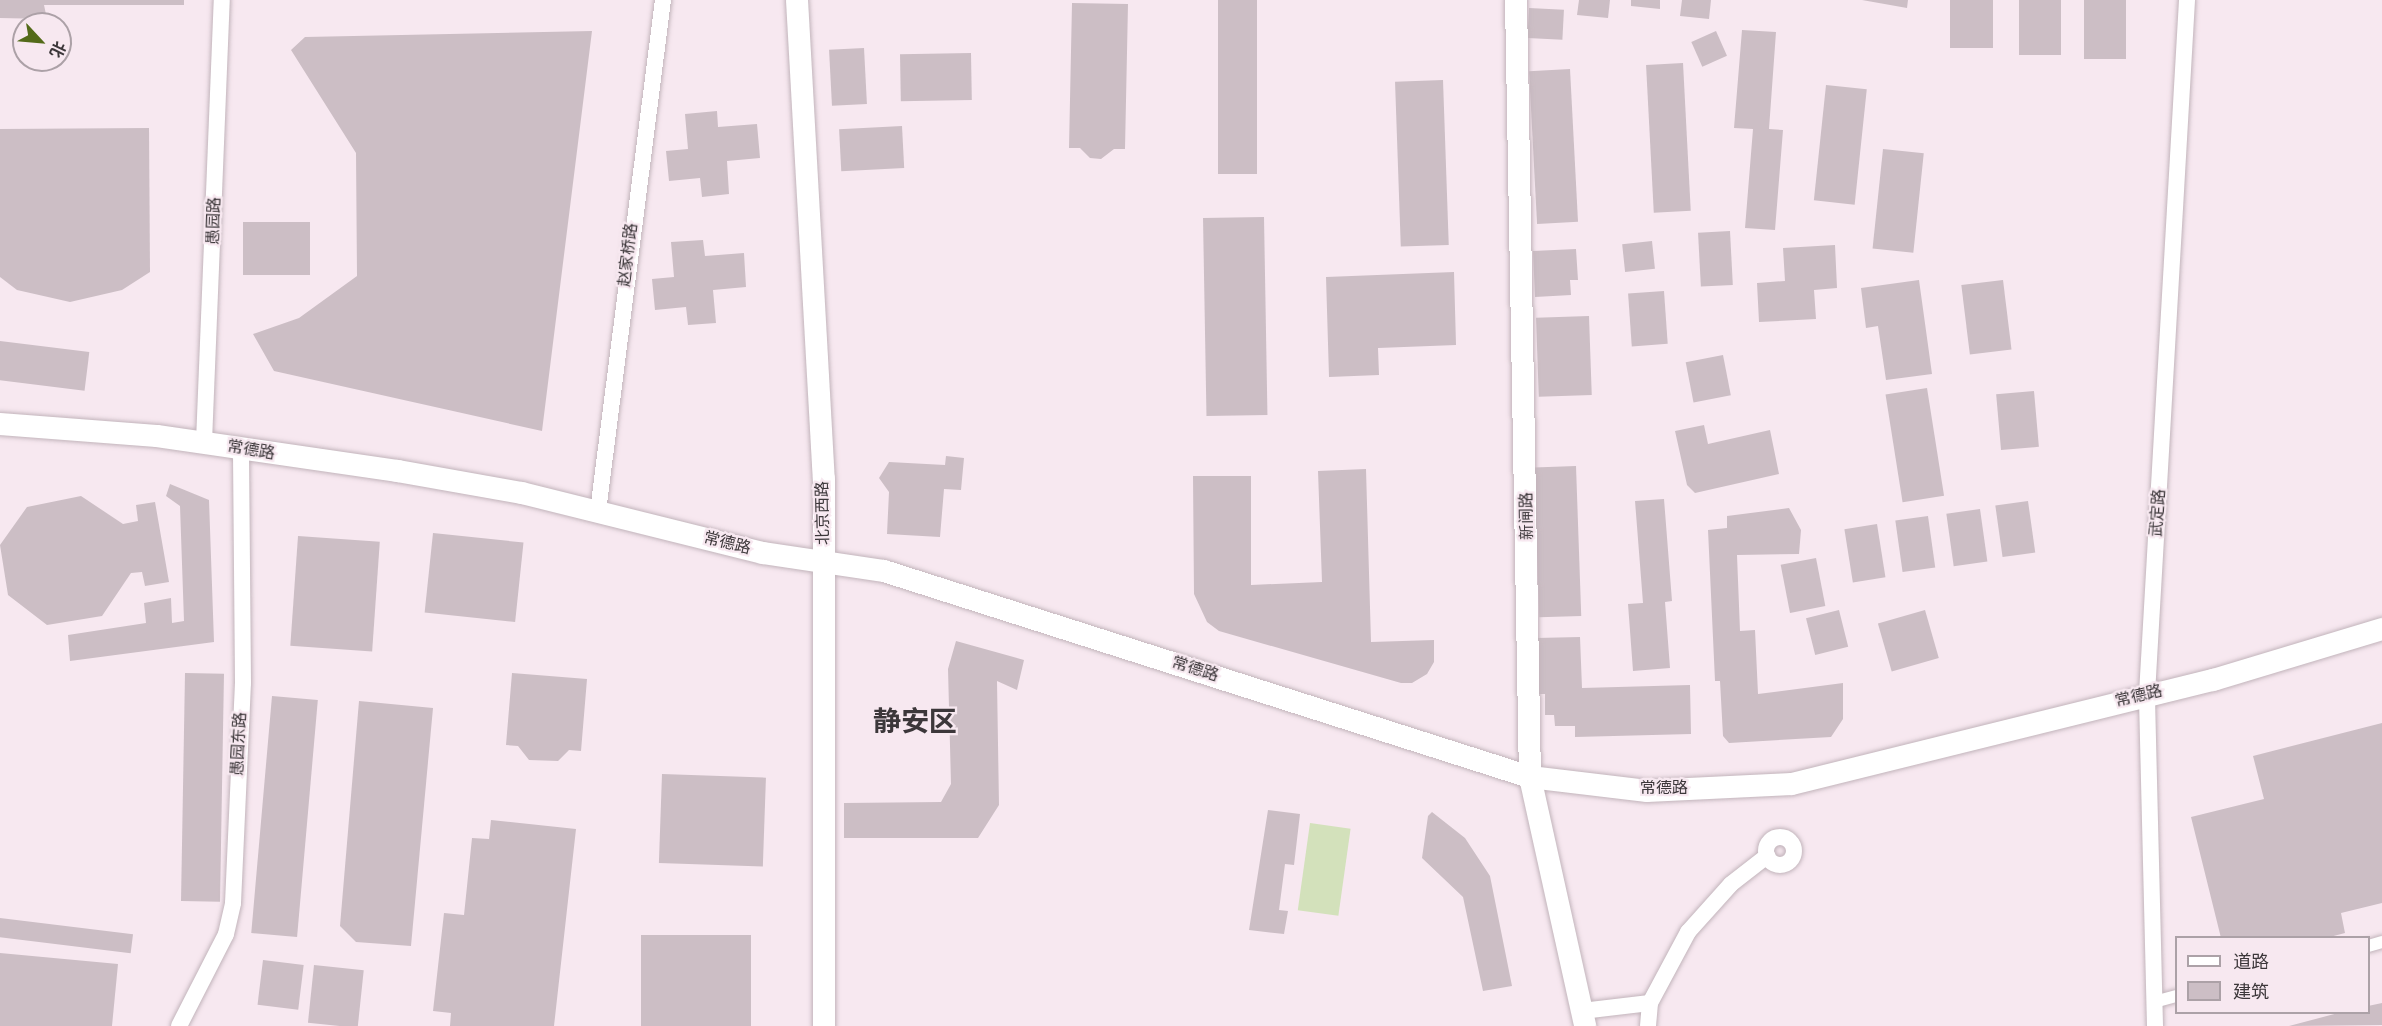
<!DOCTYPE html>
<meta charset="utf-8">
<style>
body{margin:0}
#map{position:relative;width:2382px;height:1026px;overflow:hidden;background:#f7e8f0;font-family:Overpass,"Noto Sans SC",sans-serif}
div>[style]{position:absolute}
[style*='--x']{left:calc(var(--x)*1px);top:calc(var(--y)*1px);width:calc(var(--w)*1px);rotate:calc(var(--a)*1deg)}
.green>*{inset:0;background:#d3e1bb;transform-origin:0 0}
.building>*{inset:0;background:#ccbec5;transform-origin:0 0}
.roads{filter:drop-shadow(0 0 2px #c2b4bb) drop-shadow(0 0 2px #c2b4bb)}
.pedestrian>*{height:12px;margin:-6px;padding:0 6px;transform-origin:6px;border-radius:6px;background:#fff}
.minor>*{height:16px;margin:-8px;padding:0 8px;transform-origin:8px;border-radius:8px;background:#fff}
.minor>.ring{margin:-8px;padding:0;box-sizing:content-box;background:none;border:16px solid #fff;border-radius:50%}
.secondary>*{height:22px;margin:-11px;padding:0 11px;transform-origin:11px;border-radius:11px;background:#fff}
span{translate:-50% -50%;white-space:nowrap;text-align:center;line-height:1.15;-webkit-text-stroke:4.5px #f7e8f0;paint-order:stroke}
.street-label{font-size:16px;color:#3c373a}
.town-label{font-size:28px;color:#3c373a;font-weight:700}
.legend{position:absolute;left:2175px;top:936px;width:195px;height:78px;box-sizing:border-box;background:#f7e8f0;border:2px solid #aca1a7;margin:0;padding:8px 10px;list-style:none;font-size:18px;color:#3c373a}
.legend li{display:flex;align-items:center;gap:12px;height:30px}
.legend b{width:30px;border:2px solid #aca1a7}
.north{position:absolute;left:12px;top:12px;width:60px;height:60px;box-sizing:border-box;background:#f7e8f0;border:2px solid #aca1a7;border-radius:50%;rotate:116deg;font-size:16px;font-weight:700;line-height:24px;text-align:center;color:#3c373a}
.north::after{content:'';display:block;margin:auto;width:21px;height:27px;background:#536a19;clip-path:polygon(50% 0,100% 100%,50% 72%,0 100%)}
</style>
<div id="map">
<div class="green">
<i style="left:1310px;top:823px;width:41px;height:88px;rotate:8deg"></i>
</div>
<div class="building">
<i style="clip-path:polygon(0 0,184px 0,184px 5px,44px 5px,47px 19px,0 18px)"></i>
<i style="left:1218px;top:0;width:39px;height:174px"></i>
<i style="clip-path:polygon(1579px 0,1610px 0,1608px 18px,1577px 15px)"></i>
<i style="clip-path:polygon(1631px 0,1660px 0,1660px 9px,1631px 6px)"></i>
<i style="clip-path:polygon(1682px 0,1711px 0,1709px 19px,1680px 16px)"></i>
<i style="clip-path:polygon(1862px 0,1908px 0,1907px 8px)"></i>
<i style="left:1950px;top:0;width:43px;height:48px"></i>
<i style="left:2019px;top:0;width:42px;height:55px"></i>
<i style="left:2084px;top:0;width:42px;height:59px"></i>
<i style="clip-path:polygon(1072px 3px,1128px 4px,1125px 149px,1114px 149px,1101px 159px,1090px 158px,1080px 148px,1069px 148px)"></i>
<i style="left:1529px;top:8px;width:35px;height:30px;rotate:3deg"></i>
<i style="clip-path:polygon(1742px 30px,1776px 32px,1769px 129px,1783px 130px,1775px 230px,1745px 228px,1753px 129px,1734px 128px)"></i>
<i style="clip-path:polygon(592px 31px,542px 431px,274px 371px,253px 334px,299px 318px,357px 276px,356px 153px,291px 50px,305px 37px)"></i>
<i style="left:1716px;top:31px;width:27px;height:27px;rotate:66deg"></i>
<i style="left:864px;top:48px;width:56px;height:35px;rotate:87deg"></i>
<i style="left:971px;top:53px;width:47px;height:71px;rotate:89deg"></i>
<i style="left:1683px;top:63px;width:148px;height:37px;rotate:87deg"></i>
<i style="left:1570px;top:69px;width:153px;height:41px;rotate:87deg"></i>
<i style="left:1443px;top:80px;width:165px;height:48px;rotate:88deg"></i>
<i style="left:1826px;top:85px;width:41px;height:116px;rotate:6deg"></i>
<i style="clip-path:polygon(717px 111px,718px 127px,757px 124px,760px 158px,727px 161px,729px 194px,702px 197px,700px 178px,669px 181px,666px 151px,688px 149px,685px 114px)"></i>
<i style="left:902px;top:126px;width:42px;height:63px;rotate:87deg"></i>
<i style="clip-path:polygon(149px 128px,150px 272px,122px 290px,70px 302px,17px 290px,0 277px,0 129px)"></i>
<i style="left:1883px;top:149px;width:41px;height:100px;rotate:6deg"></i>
<i style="left:1264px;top:217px;width:198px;height:61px;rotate:89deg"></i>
<i style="left:243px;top:222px;width:67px;height:53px"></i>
<i style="left:1730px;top:231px;width:54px;height:32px;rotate:87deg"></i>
<i style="clip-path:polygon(703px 240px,705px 256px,744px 253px,746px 287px,713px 290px,716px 323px,688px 325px,686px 307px,655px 310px,652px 279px,674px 277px,671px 242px)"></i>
<i style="left:1652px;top:241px;width:28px;height:30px;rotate:84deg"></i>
<i style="clip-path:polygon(1835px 245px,1837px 288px,1814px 290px,1816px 319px,1759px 322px,1757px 283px,1785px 281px,1783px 248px)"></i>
<i style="clip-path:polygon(1576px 249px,1578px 280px,1570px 280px,1571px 295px,1535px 297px,1533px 251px)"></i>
<i style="clip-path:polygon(1454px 272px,1456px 345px,1378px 348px,1379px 375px,1329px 377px,1326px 277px)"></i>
<i style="clip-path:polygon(1919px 280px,1932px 374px,1886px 380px,1878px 326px,1866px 328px,1861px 288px)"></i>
<i style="left:2003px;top:280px;width:70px;height:42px;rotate:83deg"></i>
<i style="left:1664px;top:291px;width:53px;height:36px;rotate:86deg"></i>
<i style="left:1589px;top:316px;width:79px;height:53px;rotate:88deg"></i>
<i style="left:0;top:341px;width:90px;height:39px;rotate:7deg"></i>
<i style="left:1723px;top:355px;width:41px;height:38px;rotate:79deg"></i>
<i style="left:1927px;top:388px;width:109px;height:42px;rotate:81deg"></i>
<i style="left:2034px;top:391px;width:56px;height:38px;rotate:85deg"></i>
<i style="clip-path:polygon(1704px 425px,1708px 444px,1770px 430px,1779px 474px,1695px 493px,1687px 485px,1675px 431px)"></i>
<i style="clip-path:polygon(946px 456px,964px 458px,961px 490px,944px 489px,940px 537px,887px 534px,889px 492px,879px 478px,889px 462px,945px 465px)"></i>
<i style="left:1576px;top:466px;width:150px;height:42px;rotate:88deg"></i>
<i style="clip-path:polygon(1366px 469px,1371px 642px,1434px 640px,1434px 662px,1427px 674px,1412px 683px,1401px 683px,1219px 631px,1207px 622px,1194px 594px,1193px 476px,1251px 476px,1251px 585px,1322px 582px,1318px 471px)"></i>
<i style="clip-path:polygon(170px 484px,209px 500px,214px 642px,70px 661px,68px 635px,146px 623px,144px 603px,171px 598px,172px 623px,184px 621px,180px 506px,166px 496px)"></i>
<i style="clip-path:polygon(81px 496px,123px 524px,138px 521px,136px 505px,155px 502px,169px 582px,145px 586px,142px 572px,131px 573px,102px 616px,47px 625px,8px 595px,0 545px,27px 507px)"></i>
<i style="clip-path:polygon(1664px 499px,1672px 601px,1665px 602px,1670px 668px,1633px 671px,1628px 604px,1643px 603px,1635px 501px)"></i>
<i style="left:2028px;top:501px;width:52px;height:33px;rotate:82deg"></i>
<i style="clip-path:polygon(1789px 508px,1801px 530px,1799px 554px,1737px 555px,1740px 631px,1755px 630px,1758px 694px,1843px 683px,1843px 719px,1831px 737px,1729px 743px,1723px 736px,1720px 681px,1715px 681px,1708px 530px,1727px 528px,1727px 516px)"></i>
<i style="left:1980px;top:509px;width:53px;height:34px;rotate:82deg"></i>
<i style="left:1928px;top:516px;width:52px;height:33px;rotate:82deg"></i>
<i style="left:1877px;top:524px;width:54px;height:33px;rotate:81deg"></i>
<i style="left:433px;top:533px;width:91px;height:80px;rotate:6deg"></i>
<i style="left:298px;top:536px;width:82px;height:110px;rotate:4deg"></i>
<i style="left:1816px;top:558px;width:49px;height:36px;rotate:79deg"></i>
<i style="left:1839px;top:610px;width:38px;height:34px;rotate:76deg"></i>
<i style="left:1925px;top:610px;width:50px;height:49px;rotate:74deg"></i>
<i style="clip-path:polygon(1580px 637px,1582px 688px,1690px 685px,1691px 734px,1575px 737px,1575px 726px,1555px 726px,1554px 715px,1545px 715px,1545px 694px,1538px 694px,1536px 638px)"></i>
<i style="clip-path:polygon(956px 641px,1024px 660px,1017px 690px,997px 681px,999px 805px,978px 838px,844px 838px,844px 803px,941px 802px,951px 784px,948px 669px)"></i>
<i style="left:185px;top:673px;width:39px;height:228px;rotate:1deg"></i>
<i style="clip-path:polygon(512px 673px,587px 679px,581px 751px,569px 750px,558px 761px,529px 760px,518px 746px,506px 745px)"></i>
<i style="left:272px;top:696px;width:46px;height:238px;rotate:5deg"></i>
<i style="clip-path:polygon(359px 701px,433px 708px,411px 946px,356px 942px,340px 926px)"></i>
<i style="clip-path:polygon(2382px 723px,2382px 903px,2341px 913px,2345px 933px,2326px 938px,2221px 938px,2191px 817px,2264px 799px,2253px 756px)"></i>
<i style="left:662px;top:774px;width:104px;height:89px;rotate:2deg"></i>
<i style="clip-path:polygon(1268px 810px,1300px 814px,1294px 865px,1285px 864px,1279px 910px,1288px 911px,1284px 934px,1249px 930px)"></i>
<i style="clip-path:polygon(1432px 812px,1465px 838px,1490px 876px,1512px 986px,1483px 991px,1463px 897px,1422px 858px,1428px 816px)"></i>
<i style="clip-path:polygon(491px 820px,576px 829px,554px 1026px,450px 1026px,451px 1013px,433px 1011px,444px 913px,464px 915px,472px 838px,489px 839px)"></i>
<i style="left:0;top:918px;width:134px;height:19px;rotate:7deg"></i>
<i style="left:751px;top:935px;width:91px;height:110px;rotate:90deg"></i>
<i style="clip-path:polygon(0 953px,118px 964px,112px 1026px,0 1026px)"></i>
<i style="left:263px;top:960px;width:41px;height:45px;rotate:7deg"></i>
<i style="left:314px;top:965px;width:50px;height:58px;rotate:6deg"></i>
<i style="clip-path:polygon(2382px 1003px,2382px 1025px,2289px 1026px,2342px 1012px,2368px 1012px,2368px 1006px)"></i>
</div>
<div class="roads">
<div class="pedestrian">
<i style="--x:2368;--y:946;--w:15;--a:-16"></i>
<i style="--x:2154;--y:1002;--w:23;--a:-15"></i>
</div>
<div class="minor">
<i style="--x:204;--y:442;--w:442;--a:-87.7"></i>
<i style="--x:598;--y:511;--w:515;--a:-82.75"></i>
<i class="ring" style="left:1766px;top:837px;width:12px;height:12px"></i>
<i style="--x:1650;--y:1003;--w:81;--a:-61.8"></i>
<i style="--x:1688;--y:932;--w:64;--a:-48.1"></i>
<i style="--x:1731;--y:884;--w:46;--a:-37.9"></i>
<i style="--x:1582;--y:1011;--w:68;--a:-6.7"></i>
<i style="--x:1650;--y:1003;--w:23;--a:95"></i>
<i style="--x:179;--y:1026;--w:103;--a:-62.9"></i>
<i style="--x:226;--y:934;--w:32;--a:-77"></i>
<i style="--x:233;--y:903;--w:220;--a:-87.4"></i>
<i style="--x:243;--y:683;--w:233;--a:-90.5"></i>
<i style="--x:2155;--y:1026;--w:332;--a:-91.4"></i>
<i style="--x:2147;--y:694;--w:695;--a:-86.7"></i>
</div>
<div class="secondary">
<i style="--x:797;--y:0;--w:480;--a:86.8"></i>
<i style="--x:824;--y:479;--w:547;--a:90"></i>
<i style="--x:1516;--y:0;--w:777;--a:88.97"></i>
<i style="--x:1530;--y:777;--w:255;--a:77.5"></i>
<i style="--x:0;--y:424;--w:157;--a:4.4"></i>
<i style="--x:157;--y:436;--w:244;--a:8.3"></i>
<i style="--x:398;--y:471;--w:126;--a:10.1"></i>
<i style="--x:522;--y:493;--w:248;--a:14"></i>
<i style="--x:763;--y:553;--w:122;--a:8.5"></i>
<i style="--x:884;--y:571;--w:678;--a:17.69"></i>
<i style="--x:1530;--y:777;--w:118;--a:6.8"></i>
<i style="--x:1647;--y:791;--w:145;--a:-2.8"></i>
<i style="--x:1792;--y:784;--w:434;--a:-13.9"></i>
<i style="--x:2213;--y:680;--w:177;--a:-16.8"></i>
</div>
</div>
<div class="street-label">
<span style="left:215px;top:221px;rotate:-88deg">愚园路</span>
<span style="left:629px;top:255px;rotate:-83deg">赵家桥路</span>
<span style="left:251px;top:451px;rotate:10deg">常德路</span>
<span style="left:824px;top:513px;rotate:-91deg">北京西路</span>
<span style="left:2159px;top:513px;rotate:-86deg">武定路</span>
<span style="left:1528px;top:516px;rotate:-91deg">新闸路</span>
<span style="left:727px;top:544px;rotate:14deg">常德路</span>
<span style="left:1195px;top:670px;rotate:18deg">常德路</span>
<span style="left:2139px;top:697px;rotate:-13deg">常德路</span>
<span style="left:240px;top:744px;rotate:-87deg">愚园东路</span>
<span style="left:1664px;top:789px">常德路</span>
</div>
<div class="town-label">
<span style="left:915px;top:724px">静安区</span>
</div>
<ul class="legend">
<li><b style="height:8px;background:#fff"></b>道路</li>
<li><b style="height:16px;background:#ccbec5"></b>建筑</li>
</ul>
<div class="north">北</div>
</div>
